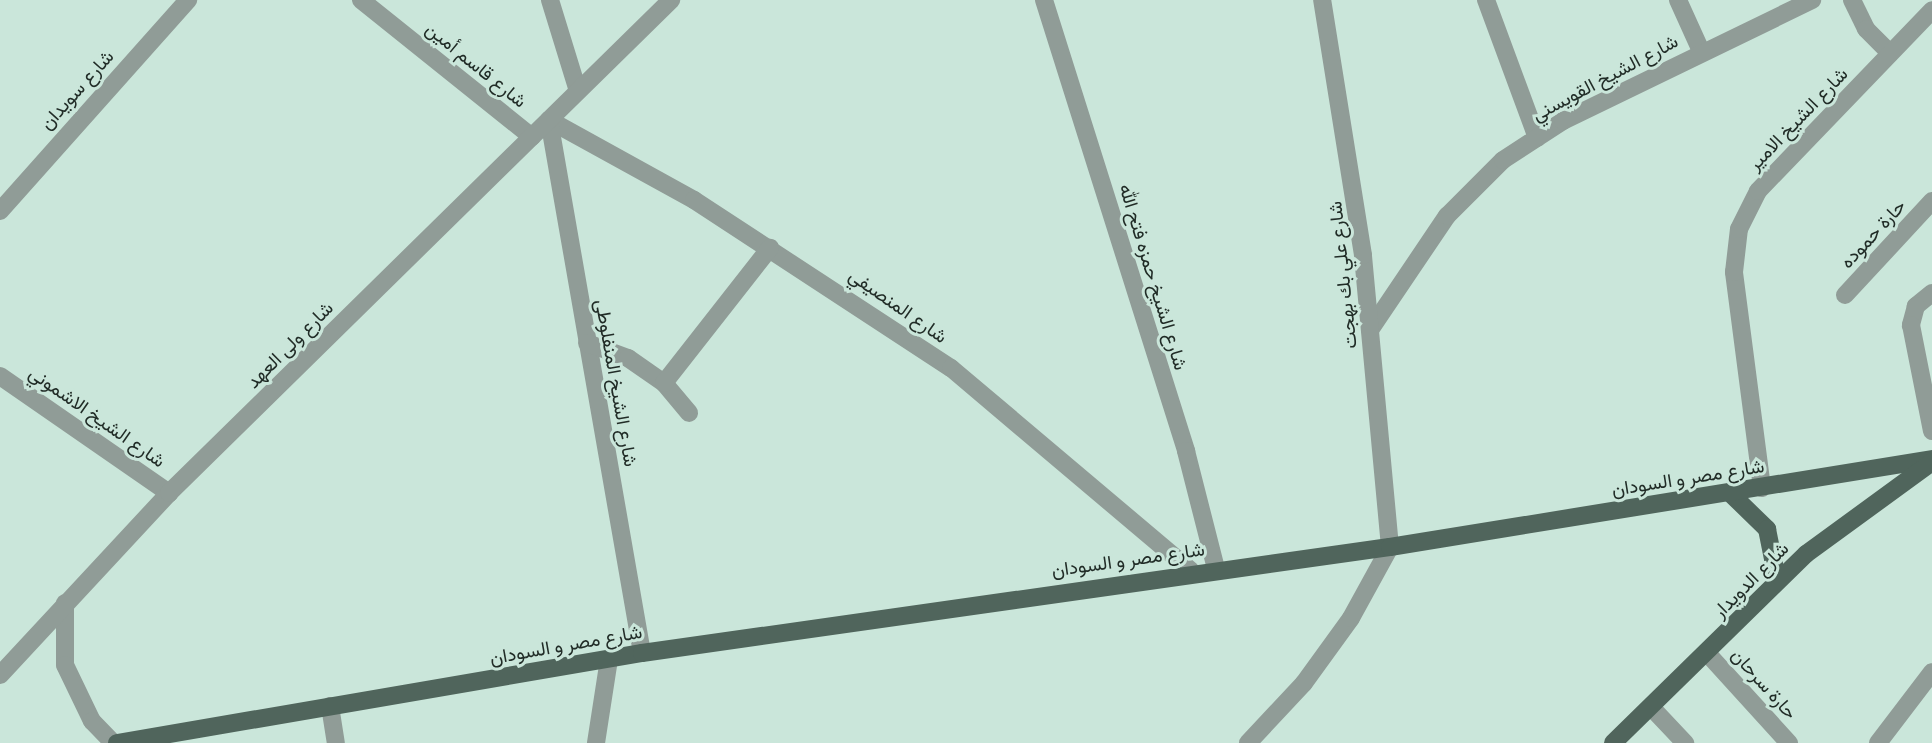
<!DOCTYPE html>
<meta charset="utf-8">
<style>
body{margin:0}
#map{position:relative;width:1932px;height:743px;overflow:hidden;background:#cae6da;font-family:Ubuntu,Vazirmatn,sans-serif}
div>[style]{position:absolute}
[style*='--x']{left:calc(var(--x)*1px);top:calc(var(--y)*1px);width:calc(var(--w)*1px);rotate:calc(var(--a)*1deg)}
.minor>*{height:18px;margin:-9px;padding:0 9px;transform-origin:9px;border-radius:9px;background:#909c97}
.major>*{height:18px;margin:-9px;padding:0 9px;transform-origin:9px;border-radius:9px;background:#50655c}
span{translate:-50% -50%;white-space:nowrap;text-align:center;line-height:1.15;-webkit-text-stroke:6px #cae6da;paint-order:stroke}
.street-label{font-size:19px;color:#212c27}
</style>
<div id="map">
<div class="minor">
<i style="--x:361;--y:0;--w:219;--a:38.7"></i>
<i style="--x:550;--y:0;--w:95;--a:72.9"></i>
<i style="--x:1044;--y:0;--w:473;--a:72.5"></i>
<i style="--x:1186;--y:451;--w:122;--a:75.7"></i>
<i style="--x:1486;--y:0;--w:147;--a:69.7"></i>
<i style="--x:1678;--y:0;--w:56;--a:65.7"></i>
<i style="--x:1852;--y:0;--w:32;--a:64"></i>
<i style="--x:1866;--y:29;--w:34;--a:45"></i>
<i style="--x:549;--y:120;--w:166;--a:28.9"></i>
<i style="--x:694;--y:200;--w:307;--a:33.2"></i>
<i style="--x:951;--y:368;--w:314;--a:40.2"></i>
<i style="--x:549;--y:120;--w:541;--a:80.1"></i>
<i style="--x:0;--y:211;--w:283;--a:-48.3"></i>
<i style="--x:1932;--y:293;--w:21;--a:141"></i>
<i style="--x:1916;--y:306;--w:20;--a:105"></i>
<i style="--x:1911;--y:325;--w:108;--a:78.8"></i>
<i style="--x:1845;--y:295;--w:128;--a:-47.2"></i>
<i style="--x:1370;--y:330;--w:138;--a:-56"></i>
<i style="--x:1447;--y:216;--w:79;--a:-45"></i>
<i style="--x:1503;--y:160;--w:72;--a:-33"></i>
<i style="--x:1563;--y:121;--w:277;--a:-25.9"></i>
<i style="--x:587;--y:343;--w:44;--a:20.1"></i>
<i style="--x:628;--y:358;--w:44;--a:34.8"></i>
<i style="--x:664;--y:383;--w:39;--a:50"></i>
<i style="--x:0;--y:376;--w:206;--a:34.7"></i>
<i style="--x:664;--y:383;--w:172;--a:-51.9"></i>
<i style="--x:1762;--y:488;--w:218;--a:-97.4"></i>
<i style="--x:1734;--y:272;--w:43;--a:-83.4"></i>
<i style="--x:1739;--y:229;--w:42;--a:-63.4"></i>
<i style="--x:1758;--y:191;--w:251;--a:-46.1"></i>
<i style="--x:65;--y:603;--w:62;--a:90"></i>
<i style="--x:65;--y:665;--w:62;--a:64.3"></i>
<i style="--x:92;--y:721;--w:30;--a:46"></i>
<i style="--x:1707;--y:653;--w:122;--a:47.7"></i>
<i style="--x:0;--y:675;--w:248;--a:-47.1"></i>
<i style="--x:169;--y:493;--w:704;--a:-44.48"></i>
<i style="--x:330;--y:706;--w:37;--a:81"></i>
<i style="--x:1651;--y:707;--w:50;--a:46.6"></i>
<i style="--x:596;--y:743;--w:85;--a:-81.2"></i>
<i style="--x:1248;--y:743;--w:82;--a:-47"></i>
<i style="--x:1304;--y:683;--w:80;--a:-54.1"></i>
<i style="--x:1351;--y:618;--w:81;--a:-61.2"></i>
<i style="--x:1390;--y:547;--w:293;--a:-95.3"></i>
<i style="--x:1363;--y:255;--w:258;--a:-99.1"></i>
<i style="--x:1878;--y:743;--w:89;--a:-52.7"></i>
</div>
<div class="major">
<i style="--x:1730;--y:493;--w:52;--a:44.2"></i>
<i style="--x:1767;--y:529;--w:51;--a:78.7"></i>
<i style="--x:117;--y:743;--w:533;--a:-9.73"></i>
<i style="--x:642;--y:653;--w:755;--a:-8.07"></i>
<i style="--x:1390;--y:547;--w:549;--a:-9.22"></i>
<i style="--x:1613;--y:743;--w:270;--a:-44.4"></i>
<i style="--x:1806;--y:554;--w:156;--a:-36.1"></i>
</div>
<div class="street-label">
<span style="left:476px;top:65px;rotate:39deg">شارع قاسم أمين</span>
<span style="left:1605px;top:78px;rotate:-28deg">شارع الشيخ القويسني</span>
<span style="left:77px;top:90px;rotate:-48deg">شارع سويدان</span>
<span style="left:1798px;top:119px;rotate:-46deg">شارع الشيخ الامير</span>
<span style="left:1873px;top:234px;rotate:-47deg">حارة حموده</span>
<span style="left:1343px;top:275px;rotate:-96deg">شارع علي بك بهجت</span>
<span style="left:1153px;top:277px;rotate:73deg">شارع الشيخ حمزه فتح الله</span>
<span style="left:898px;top:306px;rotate:35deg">شارع المنصيفي</span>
<span style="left:290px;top:345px;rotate:-45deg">شارع ولى العهد</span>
<span style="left:616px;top:383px;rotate:80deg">شارع الشيخ المنفلوطى</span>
<span style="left:97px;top:417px;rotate:35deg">شارع الشيخ الاشموني</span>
<span style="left:1688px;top:478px;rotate:-9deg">شارع مصر و السودان</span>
<span style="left:1128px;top:560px;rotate:-8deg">شارع مصر و السودان</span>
<span style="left:1751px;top:580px;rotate:-45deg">شارع الدويدار</span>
<span style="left:566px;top:645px;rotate:-10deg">شارع مصر و السودان</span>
<span style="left:1764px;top:684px;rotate:48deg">حارة سرحان</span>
</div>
</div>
